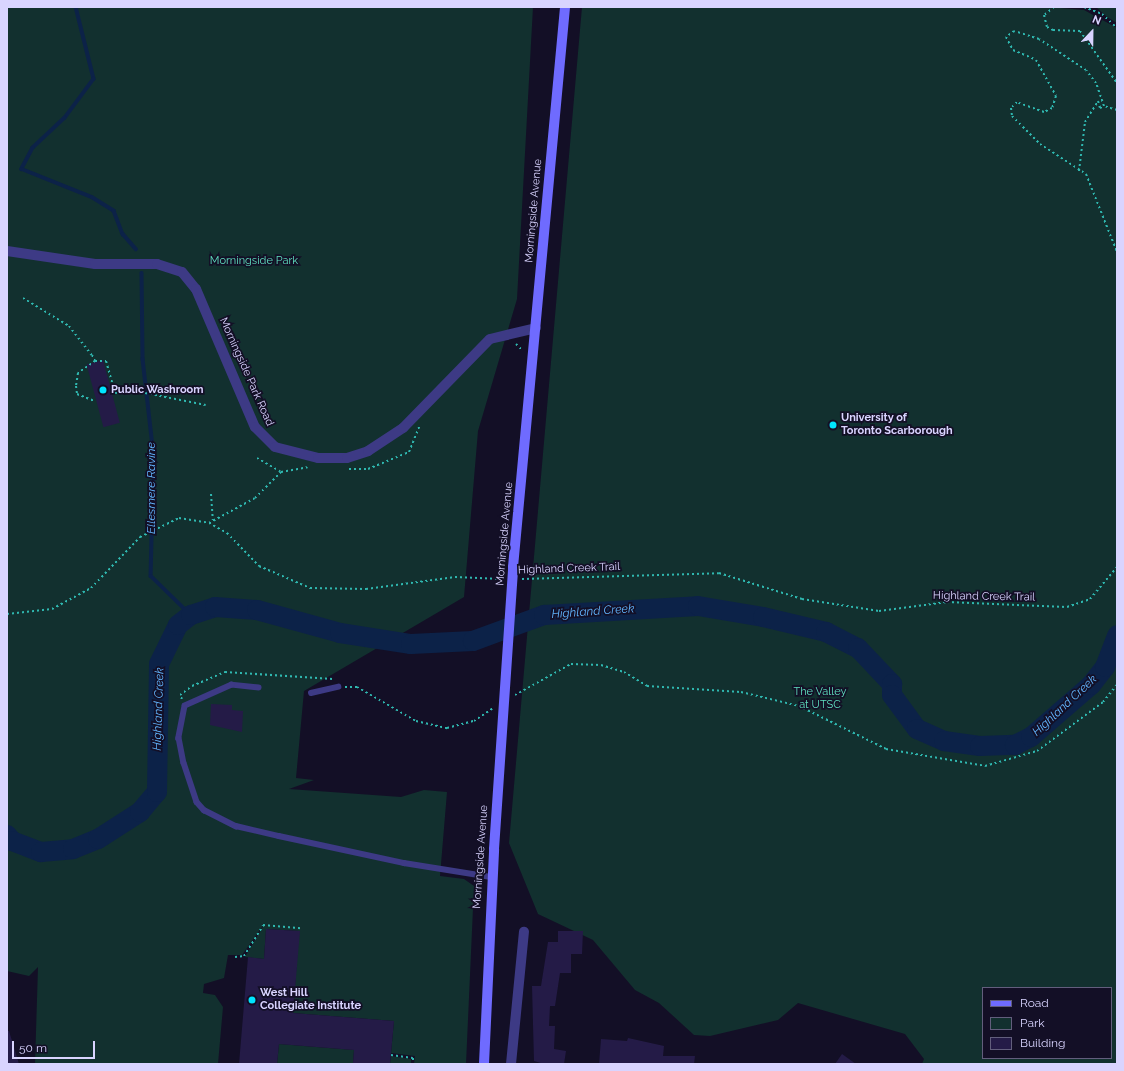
<!DOCTYPE html>
<style>
body{margin:0}
#map{position:relative;width:1124px;height:1071px;overflow:hidden;background:#130f26;font-family:Raleway,sans-serif}
div>[style]{position:absolute}
[style*='--x']{left:calc(var(--x)*1px);top:calc(var(--y)*1px);width:calc(var(--w)*1px);rotate:calc(var(--a)*1deg)}
.green>*{inset:0;background:#12302f}
.stream>*{height:3.5px;margin:-1.75px;padding:0 1.75px;transform-origin:1.75px;border-radius:1.75px;background:#0c2248}
.river>*{height:20px;margin:-10px;padding:0 10px;transform-origin:10px;border-radius:10px;background:#0c2248}
.building>*{inset:0;background:#241b47;transform-origin:0 0}
.path>*{height:2px;margin-top:-1px;transform-origin:0;background:repeating-linear-gradient(90deg,#2fb8b0 0 2px,transparent 0 5px)}
.lane>*{height:5.5px;margin:-2.75px;padding:0 2.75px;transform-origin:2.75px;border-radius:2.75px;background:#3d3a85}
.street>*{height:10px;margin:-5px;padding:0 5px;transform-origin:5px;border-radius:5px;background:#3d3a85}
.secondary>*{height:10px;margin:-5px;padding:0 5px;transform-origin:5px;border-radius:5px;background:#6f6bff}
.secondary-bridge>*{height:10px;margin:-5px;padding:0 5px;transform-origin:5px;border-radius:5px;background:#6f6bff}
.dots>*{width:11px;height:11px;translate:-50% -50%;box-sizing:border-box;border:2px solid #130f26;border-radius:50%}
span{translate:-50% -50%;white-space:nowrap;text-align:center;line-height:1.15;-webkit-text-stroke:3.5px #130f26;paint-order:stroke}
.street-label{font-size:11px;color:#d9d4ff}
.park-label{font-size:11px;color:#5fe0c0}
.poi-label{font-size:11px;color:#d9d4ff;font-weight:700}
.left{translate:0 -50%;text-align:left}
.water-label{font-size:12px;color:#62b6ff;font-style:italic}
.frame{position:absolute;inset:0;border:8px solid #d9d4ff;pointer-events:none}
.legend{position:absolute;left:982px;top:987px;width:130px;height:72px;box-sizing:border-box;background:#130f26;border:1px solid #625e7d;margin:0;padding:5px 7px;list-style:none;font-size:12px;color:#d9d4ff}
.legend li{display:flex;align-items:center;gap:8px;height:20px}
.legend b{width:20px;border:1px solid #625e7d}
.north{position:absolute;left:1072px;top:12px;width:40px;height:40px;-webkit-text-stroke:3px #130f26;paint-order:stroke;rotate:22deg;font-size:11px;font-weight:700;line-height:16px;text-align:center;color:#d9d4ff}
.north::after{content:'';display:block;margin:auto;width:14px;height:18px;background:#d9d4ff;clip-path:polygon(50% 0,100% 100%,50% 72%,0 100%)}
.scale{position:absolute;left:12px;top:1041px;width:83px;height:18px;box-sizing:border-box;border:2px solid #d9d4ff;border-top:0;padding-left:5px;font-size:12px;line-height:14px;white-space:nowrap;color:#d9d4ff;-webkit-text-stroke:3px #130f26;paint-order:stroke}
</style>
<div id="map">
<div class="green">
<i style="clip-path:polygon(7px 7px,533px 7px,517px 299px,478px 431px,464px 597px,304px 691px,296px 778px,314px 780px,289px 789px,401px 797px,424px 790px,447px 792px,440px 876px,464px 879px,474px 886px,466px 1064px,414px 1064px,415px 1056px,391px 1053px,394px 1021px,293px 1013px,299px 931px,266px 929px,264px 959px,245px 957px,265px 923px,242px 955px,228px 955px,224px 978px,204px 984px,203px 993px,215px 995px,223px 1007px,218px 1064px,35px 1064px,38px 967px,29px 976px,7px 971px)"></i>
<i style="clip-path:polygon(evenodd,582px 7px,1049px 7px,1084px 10px,1117px 28px,1117px 1064px,922px 1064px,924px 1059px,905px 1034px,798px 1003px,778px 1020px,710px 1036px,694px 1035px,659px 1003px,635px 990px,593px 940px,538px 914px,509px 843px,582px 7px,983px 988px,1111px 988px,1111px 1058px,983px 1058px,983px 988px)"></i>
<i style="clip-path:polygon(1096px 7px,1117px 7px,1117px 23px,1107px 17px)"></i>
<i style="clip-path:polygon(279px 1044px,354px 1050px,353px 1064px,277px 1064px)"></i>
<i style="clip-path:polygon(391px 1056px,411px 1059px,411px 1064px,390px 1064px)"></i>
</div>
<div class="stream">
<i style="--x:76;--y:7;--w:74;--a:76"></i>
<i style="--x:94;--y:79;--w:49;--a:126.6"></i>
<i style="--x:65;--y:118;--w:44;--a:136.8"></i>
<i style="--x:33;--y:148;--w:24;--a:118"></i>
<i style="--x:22;--y:169;--w:75;--a:21.8"></i>
<i style="--x:92;--y:197;--w:26;--a:32"></i>
<i style="--x:114;--y:211;--w:25;--a:69"></i>
<i style="--x:123;--y:234;--w:20;--a:49"></i>
<i style="--x:142;--y:273;--w:86;--a:89.3"></i>
<i style="--x:143;--y:359;--w:98;--a:83.5"></i>
<i style="--x:154;--y:456;--w:120;--a:91.4"></i>
<i style="--x:151;--y:576;--w:56;--a:44.3"></i>
</div>
<div class="river">
<i style="--x:7;--y:835;--w:8;--a:50"></i>
<i style="--x:12;--y:841;--w:31;--a:21"></i>
<i style="--x:41;--y:852;--w:32;--a:-5"></i>
<i style="--x:73;--y:849;--w:27;--a:-22"></i>
<i style="--x:98;--y:839;--w:50;--a:-32.7"></i>
<i style="--x:140;--y:812;--w:26;--a:-50"></i>
<i style="--x:157;--y:792;--w:128;--a:-89.1"></i>
<i style="--x:159;--y:664;--w:43;--a:-64"></i>
<i style="--x:178;--y:625;--w:16;--a:-38"></i>
<i style="--x:191;--y:615;--w:25;--a:-18"></i>
<i style="--x:215;--y:607;--w:42;--a:4.1"></i>
<i style="--x:257;--y:610;--w:86;--a:15.5"></i>
<i style="--x:340;--y:633;--w:72;--a:8.8"></i>
<i style="--x:411;--y:644;--w:62;--a:-2.8"></i>
<i style="--x:473;--y:641;--w:76;--a:-20.1"></i>
<i style="--x:544;--y:615;--w:154;--a:-3.3"></i>
<i style="--x:698;--y:606;--w:66;--a:9.6"></i>
<i style="--x:763;--y:617;--w:65;--a:13.4"></i>
<i style="--x:826;--y:632;--w:36;--a:27"></i>
<i style="--x:858;--y:648;--w:50;--a:46.6"></i>
<i style="--x:892;--y:684;--w:11;--a:90"></i>
<i style="--x:892;--y:695;--w:42;--a:53.7"></i>
<i style="--x:917;--y:729;--w:30;--a:24"></i>
<i style="--x:944;--y:741;--w:36;--a:8"></i>
<i style="--x:980;--y:746;--w:35;--a:-2"></i>
<i style="--x:1015;--y:745;--w:18;--a:-27"></i>
<i style="--x:1031;--y:737;--w:79;--a:-40.9"></i>
<i style="--x:1091;--y:685;--w:23;--a:-52"></i>
<i style="--x:1105;--y:667;--w:34;--a:-69"></i>
</div>
<div class="building">
<i style="left:103px;top:360px;width:65px;height:17px;rotate:75deg"></i>
<i style="clip-path:polygon(211px 704px,232px 705px,232px 710px,243px 711px,242px 732px,210px 725px)"></i>
<i style="clip-path:polygon(266px 929px,300px 931px,293px 1013px,394px 1021px,390px 1064px,353px 1064px,354px 1050px,279px 1044px,277px 1064px,239px 1064px,248px 957px,264px 959px)"></i>
<i style="clip-path:polygon(558px 931px,583px 931px,582px 954px,571px 954px,571px 973px,560px 973px,555px 1006px,550px 1006px,549px 1026px,555px 1026px,554px 1049px,566px 1051px,564px 1064px,544px 1064px,534px 1061px,532px 986px,541px 986px,548px 942px,558px 942px)"></i>
<i style="clip-path:polygon(7px 1031px,9px 1031px,19px 1064px,7px 1064px)"></i>
<i style="clip-path:polygon(628px 1038px,664px 1046px,663px 1056px,695px 1056px,694px 1064px,599px 1064px,601px 1039px,627px 1041px)"></i>
<i style="clip-path:polygon(842px 1054px,856px 1064px,835px 1064px)"></i>
</div>
<div class="path">
<i style="--x:1054;--y:7;--w:13;--a:141"></i>
<i style="--x:1044;--y:15;--w:12;--a:76"></i>
<i style="--x:1047;--y:27;--w:7;--a:27"></i>
<i style="--x:1053;--y:30;--w:27;--a:2"></i>
<i style="--x:1080;--y:31;--w:64;--a:54.6"></i>
<i style="--x:1084;--y:7;--w:19;--a:21"></i>
<i style="--x:1102;--y:14;--w:21;--a:43"></i>
<i style="--x:1117;--y:110;--w:14;--a:-163"></i>
<i style="--x:1104;--y:106;--w:24;--a:-109"></i>
<i style="--x:1096;--y:83;--w:16;--a:-128"></i>
<i style="--x:1086;--y:70;--w:56;--a:-146.6"></i>
<i style="--x:1039;--y:39;--w:26;--a:-162"></i>
<i style="--x:1014;--y:31;--w:10;--a:143"></i>
<i style="--x:1006;--y:37;--w:15;--a:62"></i>
<i style="--x:1013;--y:50;--w:25;--a:23"></i>
<i style="--x:1036;--y:60;--w:41;--a:60.9"></i>
<i style="--x:1056;--y:96;--w:13;--a:108"></i>
<i style="--x:1052;--y:108;--w:9;--a:153"></i>
<i style="--x:1044;--y:112;--w:29;--a:-160"></i>
<i style="--x:1017;--y:102;--w:8;--a:135"></i>
<i style="--x:1011;--y:108;--w:8;--a:83"></i>
<i style="--x:1012;--y:116;--w:40;--a:45"></i>
<i style="--x:1040;--y:144;--w:55;--a:33.1"></i>
<i style="--x:1086;--y:174;--w:84;--a:68.3"></i>
<i style="--x:1079;--y:171;--w:49;--a:-83"></i>
<i style="--x:1085;--y:122;--w:25;--a:-58"></i>
<i style="--x:1098;--y:101;--w:7;--a:74"></i>
<i style="--x:1100;--y:108;--w:4;--a:-27"></i>
<i style="--x:23;--y:298;--w:54;--a:31.3"></i>
<i style="--x:69;--y:326;--w:37;--a:52"></i>
<i style="--x:92;--y:355;--w:7;--a:63"></i>
<i style="--x:95;--y:361;--w:21;--a:145"></i>
<i style="--x:78;--y:373;--w:13;--a:99"></i>
<i style="--x:76;--y:386;--w:8;--a:83"></i>
<i style="--x:77;--y:394;--w:18;--a:22"></i>
<i style="--x:516;--y:344;--w:8;--a:45"></i>
<i style="--x:95;--y:361;--w:11;--a:0"></i>
<i style="--x:106;--y:361;--w:33;--a:74"></i>
<i style="--x:115;--y:393;--w:20;--a:-6"></i>
<i style="--x:135;--y:391;--w:72;--a:11.2"></i>
<i style="--x:257;--y:458;--w:28;--a:30"></i>
<i style="--x:349;--y:469;--w:19;--a:0"></i>
<i style="--x:368;--y:469;--w:44;--a:-22.5"></i>
<i style="--x:409;--y:452;--w:29;--a:-68"></i>
<i style="--x:211;--y:494;--w:26;--a:86"></i>
<i style="--x:209;--y:523;--w:52;--a:-28.5"></i>
<i style="--x:255;--y:498;--w:37;--a:-45"></i>
<i style="--x:281;--y:472;--w:27;--a:-10"></i>
<i style="--x:522;--y:579;--w:197;--a:-1.7"></i>
<i style="--x:719;--y:573;--w:87;--a:17.4"></i>
<i style="--x:802;--y:599;--w:78;--a:8.9"></i>
<i style="--x:879;--y:611;--w:69;--a:-7.5"></i>
<i style="--x:947;--y:602;--w:120;--a:2.4"></i>
<i style="--x:1067;--y:607;--w:24;--a:-19"></i>
<i style="--x:1090;--y:599;--w:42;--a:-49.8"></i>
<i style="--x:7;--y:614;--w:45;--a:-6.3"></i>
<i style="--x:52;--y:609;--w:44;--a:-28.3"></i>
<i style="--x:91;--y:588;--w:71;--a:-46.1"></i>
<i style="--x:140;--y:537;--w:43;--a:-26"></i>
<i style="--x:179;--y:518;--w:30;--a:9"></i>
<i style="--x:209;--y:523;--w:21;--a:29"></i>
<i style="--x:227;--y:533;--w:46;--a:45.9"></i>
<i style="--x:259;--y:566;--w:56;--a:23.3"></i>
<i style="--x:310;--y:588;--w:56;--a:1"></i>
<i style="--x:366;--y:589;--w:90;--a:-7.7"></i>
<i style="--x:455;--y:577;--w:47;--a:2.4"></i>
<i style="--x:345;--y:687;--w:12;--a:0"></i>
<i style="--x:357;--y:687;--w:68;--a:30"></i>
<i style="--x:416;--y:721;--w:32;--a:13"></i>
<i style="--x:447;--y:728;--w:28;--a:-15"></i>
<i style="--x:474;--y:721;--w:22;--a:-34"></i>
<i style="--x:515;--y:695;--w:64;--a:-29"></i>
<i style="--x:571;--y:664;--w:30;--a:2"></i>
<i style="--x:601;--y:665;--w:24;--a:17"></i>
<i style="--x:624;--y:672;--w:27;--a:31"></i>
<i style="--x:647;--y:686;--w:94;--a:3.7"></i>
<i style="--x:741;--y:692;--w:60;--a:13.6"></i>
<i style="--x:799;--y:706;--w:97;--a:26.3"></i>
<i style="--x:886;--y:749;--w:100;--a:9.7"></i>
<i style="--x:985;--y:766;--w:54;--a:-16.1"></i>
<i style="--x:1037;--y:751;--w:82;--a:-36.6"></i>
<i style="--x:1103;--y:702;--w:22;--a:-51"></i>
<i style="--x:182;--y:699;--w:4;--a:-117"></i>
<i style="--x:180;--y:695;--w:15;--a:-37"></i>
<i style="--x:192;--y:686;--w:36;--a:-23"></i>
<i style="--x:225;--y:672;--w:108;--a:3.7"></i>
<i style="--x:235;--y:957;--w:9;--a:-6"></i>
<i style="--x:244;--y:956;--w:36;--a:-58"></i>
<i style="--x:263;--y:925;--w:38;--a:5"></i>
<i style="--x:391;--y:1055;--w:22;--a:8"></i>
<i style="--x:413;--y:1058;--w:6;--a:90"></i>
</div>
<div class="lane">
<i style="--x:259;--y:688;--w:27;--a:-174"></i>
<i style="--x:232;--y:685;--w:51;--a:155.9"></i>
<i style="--x:185;--y:706;--w:33;--a:101"></i>
<i style="--x:179;--y:738;--w:25;--a:79"></i>
<i style="--x:184;--y:763;--w:41;--a:71.6"></i>
<i style="--x:197;--y:802;--w:11;--a:49"></i>
<i style="--x:204;--y:810;--w:36;--a:27"></i>
<i style="--x:236;--y:826;--w:44;--a:13.1"></i>
<i style="--x:279;--y:836;--w:128;--a:12.2"></i>
<i style="--x:404;--y:863;--w:88;--a:9.1"></i>
<i style="--x:311;--y:693;--w:28;--a:-13"></i>
</div>
<div class="street">
<i style="--x:7;--y:251;--w:89;--a:8.4"></i>
<i style="--x:95;--y:264;--w:62;--a:0"></i>
<i style="--x:157;--y:264;--w:26;--a:18"></i>
<i style="--x:182;--y:272;--w:22;--a:51"></i>
<i style="--x:196;--y:289;--w:150;--a:66.9"></i>
<i style="--x:255;--y:427;--w:28;--a:45"></i>
<i style="--x:275;--y:447;--w:44;--a:14.3"></i>
<i style="--x:318;--y:458;--w:29;--a:0"></i>
<i style="--x:347;--y:458;--w:22;--a:-18"></i>
<i style="--x:368;--y:451;--w:42;--a:-33.3"></i>
<i style="--x:403;--y:428;--w:124;--a:-45.7"></i>
<i style="--x:490;--y:339;--w:47;--a:-13.4"></i>
<i style="--x:511;--y:1064;--w:133;--a:-84.4"></i>
</div>
<div class="secondary">
<i style="--x:513;--y:567;--w:562;--a:-84.69"></i>
<i style="--x:484;--y:1064;--w:215;--a:-87.3"></i>
</div>
<div class="secondary-bridge">
<i style="--x:494;--y:849;--w:283;--a:-86.1"></i>
</div>
<div class="dots">
<i style="left:103px;top:390px;background:#00e5ff"></i>
<i style="left:833px;top:425px;background:#00e5ff"></i>
<i style="left:252px;top:1000px;background:#00e5ff"></i>
</div>
<div class="street-label">
<span style="left:534px;top:211px;rotate:-85deg">Morningside Avenue</span>
<span style="left:246px;top:372px;rotate:66deg">Morningside Park Road</span>
<span style="left:505px;top:534px;rotate:-85deg">Morningside Avenue</span>
<span style="left:569px;top:569px;rotate:-2deg">Highland Creek Trail</span>
<span style="left:984px;top:597px;rotate:1deg">Highland Creek Trail</span>
<span style="left:481px;top:857px;rotate:-86deg">Morningside Avenue</span>
</div>
<div class="park-label">
<span style="left:254px;top:261px">Morningside Park</span>
<span style="left:820px;top:699px">The Valley<br>at UTSC</span>
</div>
<div class="poi-label">
<span class="left" style="left:111px;top:390px">Public Washroom</span>
<span class="left" style="left:841px;top:425px">University of<br>Toronto Scarborough</span>
<span class="left" style="left:260px;top:1000px">West Hill<br>Collegiate Institute</span>
</div>
<div class="water-label">
<span style="left:152px;top:488px;rotate:-90deg">Ellesmere Ravine</span>
<span style="left:593px;top:612px;rotate:-4deg">Highland Creek</span>
<span style="left:1065px;top:706px;rotate:-43deg">Highland Creek</span>
<span style="left:159px;top:709px;rotate:-88deg">Highland Creek</span>
</div>
<div class="frame"></div>
<ul class="legend">
<li><b style="height:5px;background:#6f6bff"></b>Road</li>
<li><b style="height:11px;background:#12302f"></b>Park</li>
<li><b style="height:11px;background:#241b47"></b>Building</li>
</ul>
<div class="north">N</div>
<div class="scale">50 m</div>
</div>
